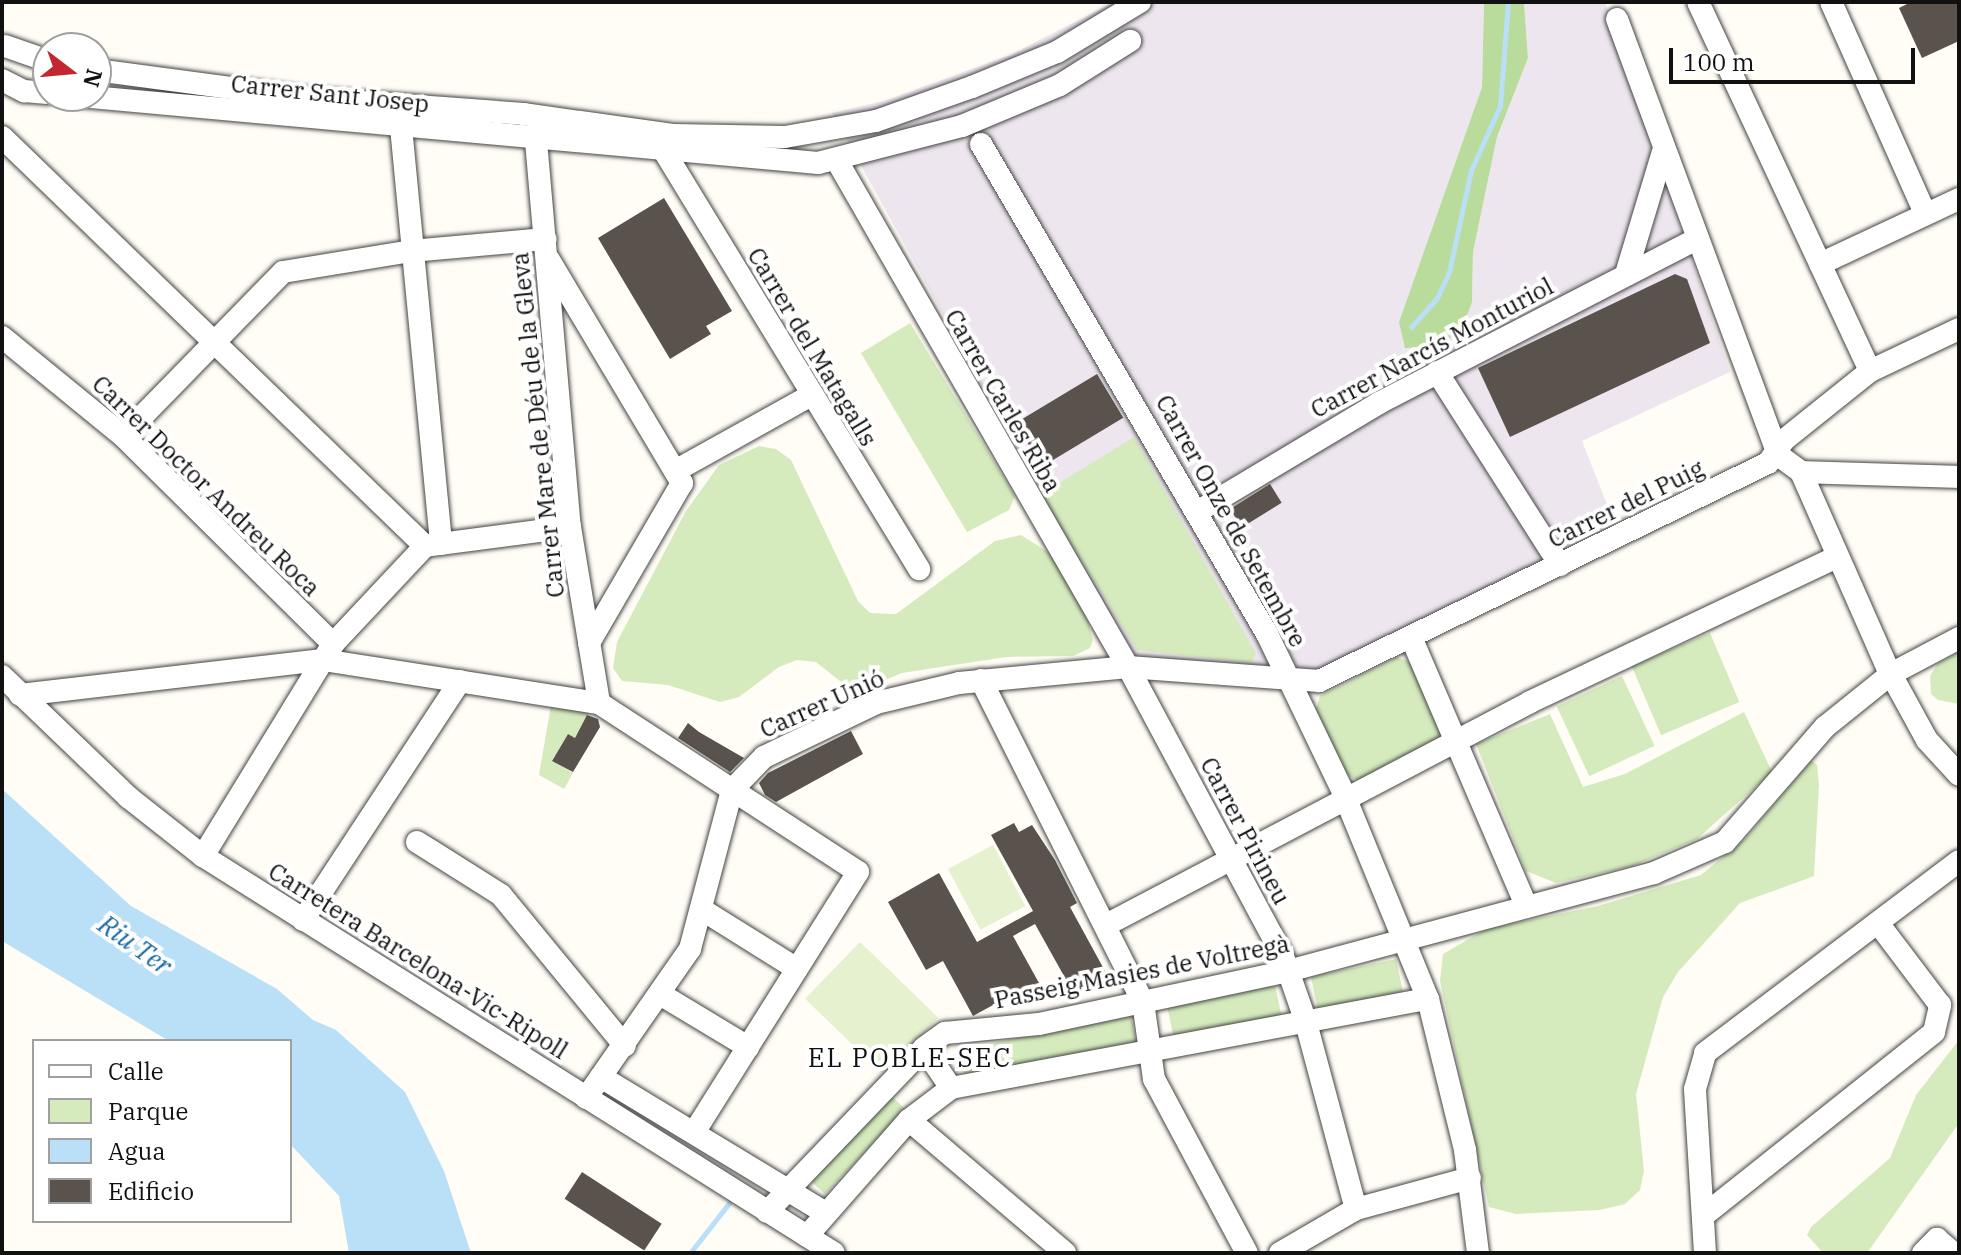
<!DOCTYPE html>
<meta charset="utf-8">
<style>
body{margin:0}
#map{position:relative;width:1961px;height:1255px;overflow:hidden;background:#fffdf5;font-family:"IBM Plex Serif",serif}
div>[style]{position:absolute}
[style*='--x']{left:calc(var(--x)*1px);top:calc(var(--y)*1px);width:calc(var(--w)*1px);rotate:calc(var(--a)*1deg)}
.industrial>*{inset:0;background:#eee6ef}
.green>*{inset:0;background:#d5ebbd;transform-origin:0 0}
.forest>*{inset:0;background:#b9dc9c}
.pitch>*{inset:0;background:#e6f2cf;transform-origin:0 0}
.water>*{inset:0;background:#b9e0f7}
.stream>*{height:5px;margin:-2.5px;padding:0 2.5px;transform-origin:2.5px;border-radius:2.5px;background:#b9e0f7}
.building>*{inset:0;background:#5a524d;transform-origin:0 0}
.roads{filter:drop-shadow(0 0 2px #444) drop-shadow(0 0 2px #444)}
.minor>*{height:22px;margin:-11px;padding:0 11px;transform-origin:11px;border-radius:11px;background:#fff}
span{translate:-50% -50%;white-space:nowrap;text-align:center;line-height:1.15;-webkit-text-stroke:8px #fff;paint-order:stroke}
.street-label{font-size:24px;color:#111}
.water-label{font-size:26px;color:#1768a6;font-style:italic}
.neighbourhood-label{font-size:26px;color:#111;letter-spacing:2px}
.frame{position:absolute;inset:0;border:4px solid #111;pointer-events:none}
.legend{position:absolute;left:32px;top:1039px;width:260px;height:184px;box-sizing:border-box;background:#fff;border:2px solid #a0a0a0;margin:0;padding:10px 14px;list-style:none;font-size:24px;color:#111}
.legend li{display:flex;align-items:center;gap:16px;height:40px}
.legend b{width:40px;border:2px solid #a0a0a0}
.north{position:absolute;left:32px;top:32px;width:80px;height:80px;box-sizing:border-box;background:#fff;border:2px solid #a0a0a0;border-radius:50%;rotate:106deg;font-size:22px;font-weight:700;line-height:32px;text-align:center;color:#111}
.north::after{content:'';display:block;margin:auto;width:28px;height:36px;background:#c4262e;clip-path:polygon(50% 0,100% 100%,50% 72%,0 100%)}
.scale{position:absolute;left:1669px;top:48px;width:246px;height:36px;box-sizing:border-box;border:4px solid #111;border-top:0;padding-left:10px;font-size:24px;line-height:28px;white-space:nowrap;color:#111;-webkit-text-stroke:6px #fff;paint-order:stroke}
</style>
<div id="map">
<div class="industrial">
<i style="clip-path:polygon(1114px 2px,1484px 2px,1482px 87px,1399px 322px,1472px 303px,1473px 252px,1497px 137px,1528px 58px,1524px 2px,1605px 2px,1730px 372px,1582px 441px,1616px 527px,1312px 673px,1132px 657px,832px 113px,884px 101px,1010px 55px)"></i>
</div>
<div class="green">
<i style="clip-path:polygon(910px 323px,1015px 496px,1009px 510px,967px 532px,861px 353px)"></i>
<i style="clip-path:polygon(1134px 437px,1256px 653px,1252px 663px,1137px 650px,1041px 494px)"></i>
<i style="clip-path:polygon(759px 446px,776px 449px,791px 460px,858px 601px,870px 613px,896px 614px,995px 541px,1021px 535px,1051px 554px,1085px 612px,1093px 640px,1090px 648px,1073px 656px,1006px 657px,902px 673px,863px 689px,845px 685px,816px 662px,797px 660px,779px 667px,739px 697px,720px 702px,668px 685px,622px 681px,613px 668px,617px 642px,686px 511px,719px 465px)"></i>
<i style="left:1710px;top:633px;width:75px;height:85px;rotate:67deg"></i>
<i style="clip-path:polygon(1959px 652px,1959px 704px,1938px 700px,1931px 694px,1930px 676px,1938px 663px)"></i>
<i style="clip-path:polygon(1397px 657px,1411px 662px,1441px 730px,1437px 744px,1360px 781px,1347px 775px,1316px 709px,1320px 696px)"></i>
<i style="left:1622px;top:676px;width:77px;height:72px;rotate:65deg"></i>
<i style="clip-path:polygon(551px 705px,589px 713px,575px 738px,568px 734px,552px 760px,573px 773px,564px 789px,539px 775px)"></i>
<i style="clip-path:polygon(1744px 712px,1772px 772px,1697px 839px,1632px 866px,1556px 883px,1526px 871px,1476px 744px,1550px 714px,1583px 787px,1625px 774px)"></i>
<i style="clip-path:polygon(1811px 760px,1817px 765px,1819px 784px,1814px 876px,1740px 903px,1678px 972px,1663px 997px,1636px 1094px,1644px 1171px,1640px 1190px,1625px 1204px,1600px 1210px,1516px 1214px,1489px 1207px,1440px 981px,1443px 954px,1486px 929px,1598px 906px,1701px 875px,1747px 837px)"></i>
<i style="left:1396px;top:959px;width:34px;height:87px;rotate:78deg"></i>
<i style="left:1275px;top:985px;width:34px;height:110px;rotate:78deg"></i>
<i style="left:1131px;top:1016px;width:33px;height:175px;rotate:79deg"></i>
<i style="clip-path:polygon(1959px 1040px,1959px 1123px,1867px 1253px,1823px 1253px,1807px 1235px,1811px 1227px,1890px 1158px,1916px 1095px)"></i>
<i style="left:888px;top:1093px;width:23px;height:117px;rotate:43deg"></i>
</div>
<div class="forest">
<i style="clip-path:polygon(1484px 2px,1524px 2px,1528px 58px,1497px 137px,1473px 252px,1472px 302px,1461px 332px,1435px 347px,1405px 348px,1399px 322px,1482px 87px)"></i>
</div>
<div class="pitch">
<i style="left:993px;top:845px;width:69px;height:51px;rotate:62deg"></i>
<i style="left:860px;top:942px;width:109px;height:79px;rotate:44deg"></i>
</div>
<div class="water">
<i style="clip-path:polygon(2px 789px,131px 906px,277px 989px,313px 1020px,336px 1030px,405px 1092px,444px 1171px,471px 1253px,349px 1253px,339px 1196px,290px 1144px,290px 1041px,169px 1041px,2px 941px)"></i>
</div>
<div class="stream">
<i style="--x:1411;--y:327;--w:39;--a:-48"></i>
<i style="--x:1437;--y:298;--w:29;--a:-65"></i>
<i style="--x:1449;--y:272;--w:104;--a:-77.8"></i>
<i style="--x:1471;--y:170;--w:70;--a:-65.6"></i>
<i style="--x:1500;--y:106;--w:104;--a:-85.6"></i>
<i style="--x:690;--y:1253;--w:63;--a:-52"></i>
</div>
<div class="building">
<i style="clip-path:polygon(1911px 2px,1959px 2px,1959px 41px,1922px 58px,1899px 8px)"></i>
<i style="clip-path:polygon(664px 198px,732px 311px,706px 326px,711px 334px,670px 359px,598px 238px)"></i>
<i style="clip-path:polygon(1675px 274px,1687px 279px,1710px 343px,1510px 437px,1478px 368px)"></i>
<i style="left:1097px;top:374px;width:51px;height:95px;rotate:59deg"></i>
<i style="left:1270px;top:484px;width:22px;height:47px;rotate:58deg"></i>
<i style="clip-path:polygon(587px 715px,598px 719px,600px 727px,573px 772px,552px 761px,568px 734px,575px 738px)"></i>
<i style="clip-path:polygon(688px 723px,699px 732px,744px 758px,730px 772px,678px 738px)"></i>
<i style="clip-path:polygon(851px 731px,863px 754px,776px 802px,765px 795px,759px 783px,768px 773px)"></i>
<i style="clip-path:polygon(1014px 823px,1019px 832px,1032px 825px,1055px 860px,1077px 903px,1070px 907px,1111px 982px,1097px 990px,1094px 983px,1074px 994px,1035px 924px,1013px 936px,1044px 992px,1022px 1005px,1015px 993px,973px 1016px,943px 961px,926px 970px,888px 902px,939px 873px,977px 942px,1033px 911px,991px 835px)"></i>
<i style="left:582px;top:1172px;width:95px;height:32px;rotate:33deg"></i>
</div>
<div class="roads">
<div class="minor">
<i style="--x:1698;--y:2;--w:407;--a:65"></i>
<i style="--x:1831;--y:2;--w:231;--a:66"></i>
<i style="--x:1617;--y:19;--w:465;--a:69.7"></i>
<i style="--x:1778;--y:455;--w:29;--a:36"></i>
<i style="--x:1801;--y:472;--w:213;--a:66.2"></i>
<i style="--x:1887;--y:667;--w:83;--a:61.3"></i>
<i style="--x:1927;--y:740;--w:47;--a:47.6"></i>
<i style="--x:5;--y:46;--w:46;--a:19.2"></i>
<i style="--x:96;--y:70;--w:213;--a:7.6"></i>
<i style="--x:307;--y:98;--w:217;--a:4.2"></i>
<i style="--x:523;--y:114;--w:151;--a:8"></i>
<i style="--x:673;--y:135;--w:112;--a:1"></i>
<i style="--x:785;--y:137;--w:92;--a:-10"></i>
<i style="--x:876;--y:121;--w:102;--a:-19.5"></i>
<i style="--x:972;--y:87;--w:92;--a:-22.4"></i>
<i style="--x:1057;--y:52;--w:97;--a:-31.1"></i>
<i style="--x:2;--y:80;--w:25;--a:27"></i>
<i style="--x:24;--y:91;--w:24;--a:5"></i>
<i style="--x:80;--y:96;--w:741;--a:5.19"></i>
<i style="--x:818;--y:163;--w:149;--a:-14.4"></i>
<i style="--x:962;--y:126;--w:106;--a:-22.7"></i>
<i style="--x:1060;--y:85;--w:83;--a:-32.2"></i>
<i style="--x:401;--y:127;--w:419;--a:84.5"></i>
<i style="--x:2;--y:137;--w:588;--a:44.04"></i>
<i style="--x:536;--y:141;--w:387;--a:85"></i>
<i style="--x:570;--y:527;--w:178;--a:80.6"></i>
<i style="--x:981;--y:144;--w:567;--a:59.73"></i>
<i style="--x:1267;--y:634;--w:175;--a:64.3"></i>
<i style="--x:1343;--y:792;--w:224;--a:67.7"></i>
<i style="--x:1428;--y:999;--w:155;--a:76.2"></i>
<i style="--x:1465;--y:1150;--w:104;--a:82.8"></i>
<i style="--x:664;--y:151;--w:490;--a:58.6"></i>
<i style="--x:836;--y:159;--w:586;--a:60.11"></i>
<i style="--x:1128;--y:667;--w:328;--a:61.8"></i>
<i style="--x:1283;--y:956;--w:67;--a:70.8"></i>
<i style="--x:1305;--y:1019;--w:197;--a:75"></i>
<i style="--x:549;--y:260;--w:260;--a:59.2"></i>
<i style="--x:682;--y:483;--w:185;--a:120.2"></i>
<i style="--x:1820;--y:264;--w:153;--a:-25.1"></i>
<i style="--x:1626;--y:274;--w:132;--a:-73.2"></i>
<i style="--x:2;--y:337;--w:156;--a:39.3"></i>
<i style="--x:123;--y:436;--w:296;--a:44.7"></i>
<i style="--x:1437;--y:372;--w:229;--a:57.5"></i>
<i style="--x:123;--y:436;--w:229;--a:-45.7"></i>
<i style="--x:283;--y:272;--w:130;--a:-9.3"></i>
<i style="--x:411;--y:251;--w:135;--a:-5.1"></i>
<i style="--x:675;--y:471;--w:154;--a:-29.1"></i>
<i style="--x:1801;--y:472;--w:158;--a:1.8"></i>
<i style="--x:1197;--y:512;--w:212;--a:-30.9"></i>
<i style="--x:1379;--y:403;--w:358;--a:-27.3"></i>
<i style="--x:1411;--y:637;--w:289;--a:66.8"></i>
<i style="--x:2;--y:676;--w:175;--a:43.8"></i>
<i style="--x:128;--y:797;--w:95;--a:38.2"></i>
<i style="--x:203;--y:856;--w:745;--a:32.18"></i>
<i style="--x:981;--y:680;--w:360;--a:63.3"></i>
<i style="--x:1143;--y:1002;--w:78;--a:81.9"></i>
<i style="--x:1154;--y:1079;--w:197;--a:61.9"></i>
<i style="--x:20;--y:695;--w:305;--a:-6.6"></i>
<i style="--x:323;--y:660;--w:279;--a:8.9"></i>
<i style="--x:599;--y:703;--w:309;--a:33.1"></i>
<i style="--x:858;--y:872;--w:307;--a:122.2"></i>
<i style="--x:417;--y:842;--w:99;--a:32.2"></i>
<i style="--x:501;--y:895;--w:195;--a:50.6"></i>
<i style="--x:203;--y:856;--w:249;--a:-58.5"></i>
<i style="--x:333;--y:644;--w:134;--a:-46.8"></i>
<i style="--x:425;--y:546;--w:146;--a:-7.5"></i>
<i style="--x:701;--y:909;--w:113;--a:32"></i>
<i style="--x:303;--y:920;--w:286;--a:-56.7"></i>
<i style="--x:1106;--y:925;--w:479;--a:-27.7"></i>
<i style="--x:1530;--y:702;--w:340;--a:-25.3"></i>
<i style="--x:660;--y:994;--w:103;--a:31.1"></i>
<i style="--x:924;--y:1048;--w:48;--a:56"></i>
<i style="--x:601;--y:1077;--w:263;--a:31.2"></i>
<i style="--x:586;--y:1098;--w:182;--a:-55.1"></i>
<i style="--x:690;--y:949;--w:164;--a:-75.2"></i>
<i style="--x:732;--y:790;--w:46;--a:-45.9"></i>
<i style="--x:764;--y:757;--w:124;--a:-25.7"></i>
<i style="--x:876;--y:703;--w:85;--a:-13.5"></i>
<i style="--x:959;--y:683;--w:170;--a:-5.4"></i>
<i style="--x:1128;--y:667;--w:192;--a:4.2"></i>
<i style="--x:1319;--y:681;--w:499;--a:-25.9"></i>
<i style="--x:1768;--y:463;--w:28;--a:-55"></i>
<i style="--x:1784;--y:440;--w:110;--a:-38.7"></i>
<i style="--x:1870;--y:371;--w:98;--a:-25.3"></i>
<i style="--x:909;--y:1120;--w:205;--a:40.4"></i>
<i style="--x:767;--y:1212;--w:227;--a:-46.2"></i>
<i style="--x:924;--y:1048;--w:26;--a:-36"></i>
<i style="--x:945;--y:1033;--w:94;--a:-5.5"></i>
<i style="--x:1039;--y:1024;--w:255;--a:-12"></i>
<i style="--x:1288;--y:971;--w:379;--a:-15"></i>
<i style="--x:1654;--y:873;--w:77;--a:-23.6"></i>
<i style="--x:1725;--y:842;--w:152;--a:-49"></i>
<i style="--x:1825;--y:727;--w:85;--a:-38.8"></i>
<i style="--x:1891;--y:674;--w:77;--a:-27.9"></i>
<i style="--x:1703;--y:1216;--w:295;--a:-38.5"></i>
<i style="--x:1934;--y:1032;--w:28;--a:-77"></i>
<i style="--x:1940;--y:1005;--w:103;--a:-127.1"></i>
<i style="--x:807;--y:1236;--w:154;--a:-48.7"></i>
<i style="--x:909;--y:1120;--w:53;--a:-37.3"></i>
<i style="--x:951;--y:1088;--w:485;--a:-10.6"></i>
<i style="--x:1280;--y:1253;--w:88;--a:-30.1"></i>
<i style="--x:1356;--y:1209;--w:118;--a:-15.2"></i>
<i style="--x:1705;--y:1253;--w:164;--a:-93.5"></i>
<i style="--x:1695;--y:1089;--w:37;--a:-74"></i>
<i style="--x:1705;--y:1053;--w:318;--a:-37.1"></i>
<i style="--x:1923;--y:1253;--w:20;--a:-45"></i>
<i style="--x:1937;--y:1239;--w:21;--a:41"></i>
</div>
</div>
<div class="street-label">
<span style="left:330px;top:94px;rotate:6deg">Carrer Sant Josep</span>
<span style="left:812px;top:347px;rotate:59deg">Carrer del Matagalls</span>
<span style="left:1432px;top:348px;rotate:-28deg">Carrer Narcís Monturiol</span>
<span style="left:1003px;top:401px;rotate:60deg">Carrer Carles Riba</span>
<span style="left:538px;top:425px;rotate:-96deg">Carrer Mare de Déu de la Gleva</span>
<span style="left:206px;top:486px;rotate:44deg">Carrer Doctor Andreu Roca</span>
<span style="left:1626px;top:504px;rotate:-26deg">Carrer del Puig</span>
<span style="left:1231px;top:521px;rotate:61deg">Carrer Onze de Setembre</span>
<span style="left:822px;top:704px;rotate:-24deg">Carrer Unió</span>
<span style="left:1245px;top:831px;rotate:62deg">Carrer Pirineu</span>
<span style="left:418px;top:961px;rotate:32deg">Carretera Barcelona-Vic-Ripoll</span>
<span style="left:1142px;top:972px;rotate:-11deg">Passeig Masies de Voltregà</span>
</div>
<div class="water-label">
<span style="left:135px;top:945px;rotate:35deg">Riu Ter</span>
</div>
<div class="neighbourhood-label">
<span style="left:910px;top:1058px">EL POBLE-SEC</span>
</div>
<div class="frame"></div>
<ul class="legend">
<li><b style="height:10px;background:#fff"></b>Calle</li>
<li><b style="height:22px;background:#d5ebbd"></b>Parque</li>
<li><b style="height:22px;background:#b9e0f7"></b>Agua</li>
<li><b style="height:22px;background:#5a524d"></b>Edificio</li>
</ul>
<div class="north">N</div>
<div class="scale">100 m</div>
</div>
